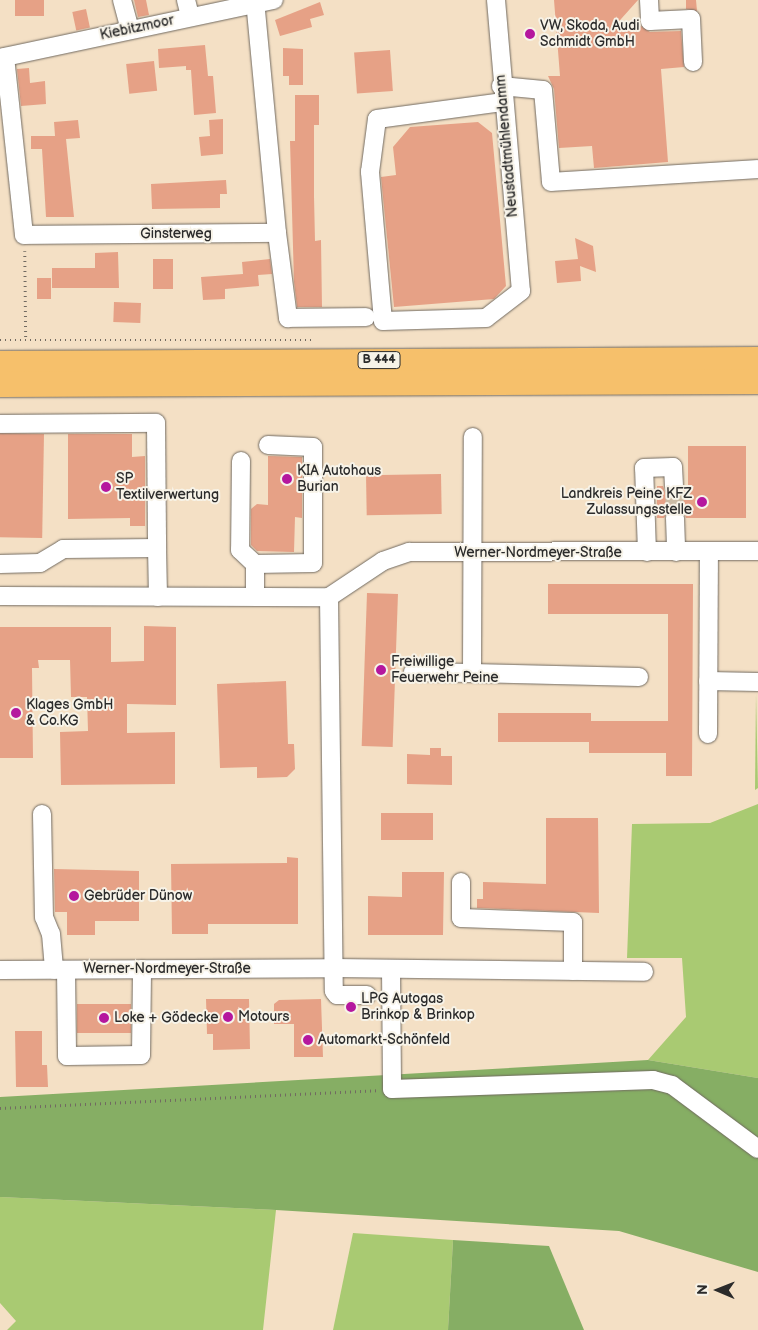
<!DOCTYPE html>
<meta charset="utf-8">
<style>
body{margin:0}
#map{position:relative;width:758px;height:1330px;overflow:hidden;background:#f4e0c5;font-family:"Balsamiq Sans",sans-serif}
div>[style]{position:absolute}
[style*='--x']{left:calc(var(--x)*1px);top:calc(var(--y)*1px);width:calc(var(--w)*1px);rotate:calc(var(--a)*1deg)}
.green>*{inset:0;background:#a9ca72}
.forest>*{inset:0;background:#86ae64}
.building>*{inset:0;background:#e6a186;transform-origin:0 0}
.minor-tunnel>*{height:18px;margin-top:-9px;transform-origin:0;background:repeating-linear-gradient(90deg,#ccbca6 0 18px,transparent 0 27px)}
.path>*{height:2.5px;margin-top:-1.25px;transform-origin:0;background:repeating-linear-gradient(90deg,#716a61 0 1px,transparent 0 5px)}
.roads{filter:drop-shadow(0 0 1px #716a61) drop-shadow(0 0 1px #716a61)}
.minor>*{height:18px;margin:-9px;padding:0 9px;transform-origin:9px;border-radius:9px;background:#fff}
.highway>*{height:25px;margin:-12.5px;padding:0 12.5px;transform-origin:12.5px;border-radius:12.5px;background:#f6c06b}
.dots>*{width:14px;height:14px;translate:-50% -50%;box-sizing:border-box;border:2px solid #f7f3e8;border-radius:50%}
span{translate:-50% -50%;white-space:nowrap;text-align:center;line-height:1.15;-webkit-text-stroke:4px #f7f3e8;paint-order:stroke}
.shield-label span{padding:1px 4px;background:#f7f3e8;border:1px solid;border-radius:4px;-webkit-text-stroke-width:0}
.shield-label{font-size:12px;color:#2b2b2b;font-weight:700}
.poi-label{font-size:14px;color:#2b2b2b}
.left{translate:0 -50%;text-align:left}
.right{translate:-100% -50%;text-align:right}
.street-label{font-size:14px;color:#2b2b2b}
.north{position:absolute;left:693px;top:1265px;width:50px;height:50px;-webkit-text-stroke:4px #f7f3e8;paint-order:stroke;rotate:271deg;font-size:14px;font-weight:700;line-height:20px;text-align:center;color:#2b2b2b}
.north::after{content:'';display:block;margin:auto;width:18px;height:22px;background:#2b2b2b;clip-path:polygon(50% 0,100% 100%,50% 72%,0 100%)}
</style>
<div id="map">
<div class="green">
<i style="clip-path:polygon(756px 693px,758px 788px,755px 790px)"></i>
<i style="clip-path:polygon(758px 804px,758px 1078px,648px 1060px,686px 1017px,682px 958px,627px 958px,632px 824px,710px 823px)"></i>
<i style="clip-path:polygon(0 1197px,276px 1210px,263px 1330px,7px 1330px,16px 1321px,0 1303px)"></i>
<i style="clip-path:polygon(353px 1233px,453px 1240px,448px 1330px,333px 1330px)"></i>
</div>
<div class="forest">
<i style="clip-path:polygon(648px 1060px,758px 1078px,758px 1272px,619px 1231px,276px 1210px,0 1197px,0 1097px)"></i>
<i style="clip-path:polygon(453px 1240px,549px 1246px,584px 1330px,448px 1330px)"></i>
</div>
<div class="building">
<i style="left:15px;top:0;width:29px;height:16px"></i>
<i style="clip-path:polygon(134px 0,146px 0,149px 15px,138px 17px)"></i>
<i style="clip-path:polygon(554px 0,638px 0,613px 28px,641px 26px,650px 32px,681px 31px,684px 67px,661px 69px,668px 162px,594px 168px,592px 146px,559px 148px,554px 89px,548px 76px,560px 76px)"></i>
<i style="clip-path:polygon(686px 0,696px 0,697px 11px,686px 9px)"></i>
<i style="clip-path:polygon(320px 2px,324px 15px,310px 19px,312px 27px,280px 36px,275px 20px)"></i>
<i style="left:86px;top:9px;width:19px;height:14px;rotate:78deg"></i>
<i style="clip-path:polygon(205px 45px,208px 76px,213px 76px,216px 113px,194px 115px,191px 70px,186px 70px,186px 66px,159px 68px,158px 49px)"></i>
<i style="clip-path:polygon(283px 48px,303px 49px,303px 85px,289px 85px,289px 76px,283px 76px)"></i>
<i style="left:390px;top:50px;width:41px;height:36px;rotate:86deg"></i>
<i style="left:154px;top:61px;width:30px;height:28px;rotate:84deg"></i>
<i style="clip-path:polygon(29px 68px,30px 83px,45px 81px,46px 104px,21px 106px,17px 69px)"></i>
<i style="clip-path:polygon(295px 95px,319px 95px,319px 125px,314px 125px,314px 196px,315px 241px,321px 240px,322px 307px,297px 307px,294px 282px,290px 141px,295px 141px)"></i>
<i style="clip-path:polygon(223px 119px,223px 154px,201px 156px,199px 137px,210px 136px,209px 120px)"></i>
<i style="clip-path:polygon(78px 120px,80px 138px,66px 139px,74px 217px,46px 217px,42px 149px,31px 149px,31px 136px,55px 136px,54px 122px)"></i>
<i style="clip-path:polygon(478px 122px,492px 133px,506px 286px,494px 299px,394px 307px,381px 177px,396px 175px,393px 147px,410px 127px)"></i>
<i style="clip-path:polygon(226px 180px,227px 194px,220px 194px,220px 208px,152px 209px,151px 184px)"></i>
<i style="clip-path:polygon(575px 238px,593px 246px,596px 272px,580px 266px,581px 281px,557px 283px,555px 261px,578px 259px)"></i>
<i style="clip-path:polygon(118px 252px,119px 288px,52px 288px,52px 268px,95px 268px,95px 253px)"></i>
<i style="left:153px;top:259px;width:20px;height:30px"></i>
<i style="clip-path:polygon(270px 259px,272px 274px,258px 275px,259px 286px,225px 289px,225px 299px,203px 300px,201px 277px,243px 274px,242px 262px)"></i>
<i style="left:37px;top:278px;width:14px;height:21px"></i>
<i style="left:114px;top:302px;width:27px;height:20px;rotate:2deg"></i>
<i style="left:44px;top:434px;width:104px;height:44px;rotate:91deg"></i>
<i style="clip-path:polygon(68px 434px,132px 434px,132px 457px,145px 456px,145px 526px,130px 526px,130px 518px,68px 519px)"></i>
<i style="clip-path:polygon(688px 446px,746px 446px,746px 518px,686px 518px,684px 512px,675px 507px,669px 509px,664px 518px,657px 518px,657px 486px,663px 486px,665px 492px,674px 497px,688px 486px)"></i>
<i style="clip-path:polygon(268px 456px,302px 457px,302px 518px,295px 517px,294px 552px,257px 551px,251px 545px,251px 509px,257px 504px,268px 505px)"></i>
<i style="left:441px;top:474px;width:40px;height:75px;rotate:89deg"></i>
<i style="clip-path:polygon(548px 584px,693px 584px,692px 776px,666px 776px,666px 753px,589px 753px,589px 742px,498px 742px,498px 713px,591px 713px,591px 721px,668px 721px,668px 614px,548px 614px)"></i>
<i style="left:367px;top:593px;width:31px;height:153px;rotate:2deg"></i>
<i style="clip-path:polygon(144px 626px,176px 627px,176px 705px,127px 704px,127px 733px,175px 732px,175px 784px,61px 785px,60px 732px,88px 731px,87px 697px,71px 697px,70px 660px,38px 660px,39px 668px,32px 668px,33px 758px,0 758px,0 627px,111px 627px,111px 662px,144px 661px)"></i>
<i style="clip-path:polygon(286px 681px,288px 744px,294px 744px,295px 769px,287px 777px,257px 778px,257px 767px,220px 768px,217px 684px)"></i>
<i style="clip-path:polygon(430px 748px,441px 748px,441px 756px,452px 756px,452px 785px,407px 784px,407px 754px,430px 755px)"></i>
<i style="left:381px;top:813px;width:52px;height:27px"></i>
<i style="clip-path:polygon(546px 818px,598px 818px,599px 913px,477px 908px,477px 899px,483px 899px,483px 882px,546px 884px)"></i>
<i style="clip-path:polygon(287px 857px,298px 858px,298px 924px,208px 924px,208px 934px,172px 934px,171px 864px,287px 863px)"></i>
<i style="clip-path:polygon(54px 869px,139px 871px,139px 921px,95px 921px,95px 935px,67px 935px,67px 912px,55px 912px)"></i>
<i style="clip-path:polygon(402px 872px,444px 872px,443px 935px,368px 935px,368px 896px,402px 897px)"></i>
<i style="clip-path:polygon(206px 999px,249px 999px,250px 1049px,213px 1050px,213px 1034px,207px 1034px)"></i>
<i style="clip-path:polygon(321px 999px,323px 1057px,294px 1057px,294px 1024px,274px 1024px,274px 1004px,279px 1000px)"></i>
<i style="left:77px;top:1004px;width:54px;height:29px"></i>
<i style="clip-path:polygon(15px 1031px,42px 1031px,42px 1065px,47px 1065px,48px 1087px,16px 1087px)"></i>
</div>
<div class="minor-tunnel">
<i style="--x:674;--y:486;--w:32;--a:88"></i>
</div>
<div class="path">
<i style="--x:25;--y:251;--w:89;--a:89.4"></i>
<i style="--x:0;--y:340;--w:312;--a:0"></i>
<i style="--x:0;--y:1108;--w:378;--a:-2.7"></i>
</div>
<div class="roads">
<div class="minor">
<i style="--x:122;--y:0;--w:31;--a:75"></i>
<i style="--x:186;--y:0;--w:16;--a:76"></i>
<i style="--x:496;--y:0;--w:292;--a:85.1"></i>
<i style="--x:521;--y:291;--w:44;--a:142.4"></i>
<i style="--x:486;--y:318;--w:103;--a:178.3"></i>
<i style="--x:383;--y:321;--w:150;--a:-95"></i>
<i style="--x:370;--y:172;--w:53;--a:-82.5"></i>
<i style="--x:377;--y:119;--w:126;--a:-7.7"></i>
<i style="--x:649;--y:0;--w:21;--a:87"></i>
<i style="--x:650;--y:21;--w:41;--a:-2.8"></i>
<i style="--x:691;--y:19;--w:43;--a:87.3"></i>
<i style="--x:5;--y:57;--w:179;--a:83.9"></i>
<i style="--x:24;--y:235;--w:253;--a:-0.5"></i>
<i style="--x:277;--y:233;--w:234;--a:-95.4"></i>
<i style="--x:0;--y:58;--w:280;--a:-12"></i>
<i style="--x:501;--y:86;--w:42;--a:5.4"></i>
<i style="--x:543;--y:90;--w:92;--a:85"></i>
<i style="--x:551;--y:182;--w:207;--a:-3.6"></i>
<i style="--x:277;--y:233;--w:86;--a:82.6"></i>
<i style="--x:288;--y:318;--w:78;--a:-0.7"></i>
<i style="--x:0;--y:424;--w:156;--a:-0.4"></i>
<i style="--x:156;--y:423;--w:125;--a:89.5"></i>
<i style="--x:241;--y:461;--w:89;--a:90.6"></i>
<i style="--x:240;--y:550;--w:21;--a:43"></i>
<i style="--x:255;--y:564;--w:33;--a:90"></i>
<i style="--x:675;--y:518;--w:34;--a:88"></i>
<i style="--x:647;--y:552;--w:84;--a:-92"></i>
<i style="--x:644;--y:468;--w:29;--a:-2"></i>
<i style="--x:673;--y:467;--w:19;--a:87"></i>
<i style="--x:0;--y:564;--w:40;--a:-1.4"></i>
<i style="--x:40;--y:563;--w:27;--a:-31"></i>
<i style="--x:63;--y:549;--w:94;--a:-0.6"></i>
<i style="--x:157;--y:548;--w:49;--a:88.8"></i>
<i style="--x:255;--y:564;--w:58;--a:-1"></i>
<i style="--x:313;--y:563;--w:116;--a:-90"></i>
<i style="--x:313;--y:447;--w:45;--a:-177.5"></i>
<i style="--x:0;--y:596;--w:329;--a:0.2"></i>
<i style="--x:329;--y:597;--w:65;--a:-33.7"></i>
<i style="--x:383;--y:561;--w:28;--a:-19"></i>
<i style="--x:409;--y:552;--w:349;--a:-0.2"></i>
<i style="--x:329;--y:597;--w:394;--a:89.3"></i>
<i style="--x:334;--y:991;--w:5;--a:53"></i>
<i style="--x:337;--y:995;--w:30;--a:0"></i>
<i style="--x:413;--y:672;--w:59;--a:1"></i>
<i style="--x:472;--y:673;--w:236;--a:-89.8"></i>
<i style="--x:472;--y:673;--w:167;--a:1.4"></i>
<i style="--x:708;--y:681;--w:50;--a:1.1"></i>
<i style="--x:708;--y:734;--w:182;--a:-89.7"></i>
<i style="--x:42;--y:814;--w:103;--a:88.9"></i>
<i style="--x:44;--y:917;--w:18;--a:68"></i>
<i style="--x:51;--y:934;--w:36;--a:85"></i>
<i style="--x:461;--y:882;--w:36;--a:90"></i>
<i style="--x:461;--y:918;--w:112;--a:2"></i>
<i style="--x:573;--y:922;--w:49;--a:90"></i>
<i style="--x:391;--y:969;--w:120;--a:89.5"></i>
<i style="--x:392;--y:1089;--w:261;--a:-2"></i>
<i style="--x:653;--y:1080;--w:20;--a:15"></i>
<i style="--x:672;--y:1085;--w:107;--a:36.7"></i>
<i style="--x:0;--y:970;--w:334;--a:-0.3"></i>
<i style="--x:334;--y:968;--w:310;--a:0.7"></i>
<i style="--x:66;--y:970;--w:86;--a:89.3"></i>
<i style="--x:67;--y:1056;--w:74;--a:-0.8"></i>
<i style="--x:141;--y:1055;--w:86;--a:-89.3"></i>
</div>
<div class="highway">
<i style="--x:0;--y:363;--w:758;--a:-0.3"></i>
<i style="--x:0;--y:384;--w:758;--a:-0.23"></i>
</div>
</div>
<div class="dots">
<i style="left:530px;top:34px;background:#b5179e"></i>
<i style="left:287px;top:479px;background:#b5179e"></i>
<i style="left:106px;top:487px;background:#b5179e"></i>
<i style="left:702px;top:502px;background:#b5179e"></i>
<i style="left:381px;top:670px;background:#b5179e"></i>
<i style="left:16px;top:713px;background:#b5179e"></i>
<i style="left:74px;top:896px;background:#b5179e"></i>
<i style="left:351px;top:1007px;background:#b5179e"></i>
<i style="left:228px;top:1017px;background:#b5179e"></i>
<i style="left:104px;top:1018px;background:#b5179e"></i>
<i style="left:308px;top:1040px;background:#b5179e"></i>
</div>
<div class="shield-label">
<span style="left:379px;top:360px">B 444</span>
</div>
<div class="poi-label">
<span class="left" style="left:540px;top:34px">VW, Skoda, Audi<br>Schmidt GmbH</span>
<span class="left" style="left:297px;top:479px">KIA Autohaus<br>Burian</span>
<span class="left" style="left:116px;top:487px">SP<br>Textilverwertung</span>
<span class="right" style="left:692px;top:502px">Landkreis Peine KFZ<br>Zulassungsstelle</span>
<span class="left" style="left:391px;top:670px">Freiwillige<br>Feuerwehr Peine</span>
<span class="left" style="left:26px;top:713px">Klages GmbH<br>&amp; Co.KG</span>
<span class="left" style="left:84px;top:896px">Gebrüder Dünow</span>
<span class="left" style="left:361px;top:1007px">LPG Autogas<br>Brinkop &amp; Brinkop</span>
<span class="left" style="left:238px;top:1017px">Motours</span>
<span class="left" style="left:114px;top:1018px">Loke + Gödecke</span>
<span class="left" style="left:318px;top:1040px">Automarkt-Schönfeld</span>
</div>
<div class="street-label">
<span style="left:137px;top:28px;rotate:-12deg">Kiebitzmoor</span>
<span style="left:507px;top:146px;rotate:-95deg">Neustadtmühlendamm</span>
<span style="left:176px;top:234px">Ginsterweg</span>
<span style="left:538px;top:553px">Werner-Nordmeyer-Straße</span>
<span style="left:167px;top:969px">Werner-Nordmeyer-Straße</span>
</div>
<div class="north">N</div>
</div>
